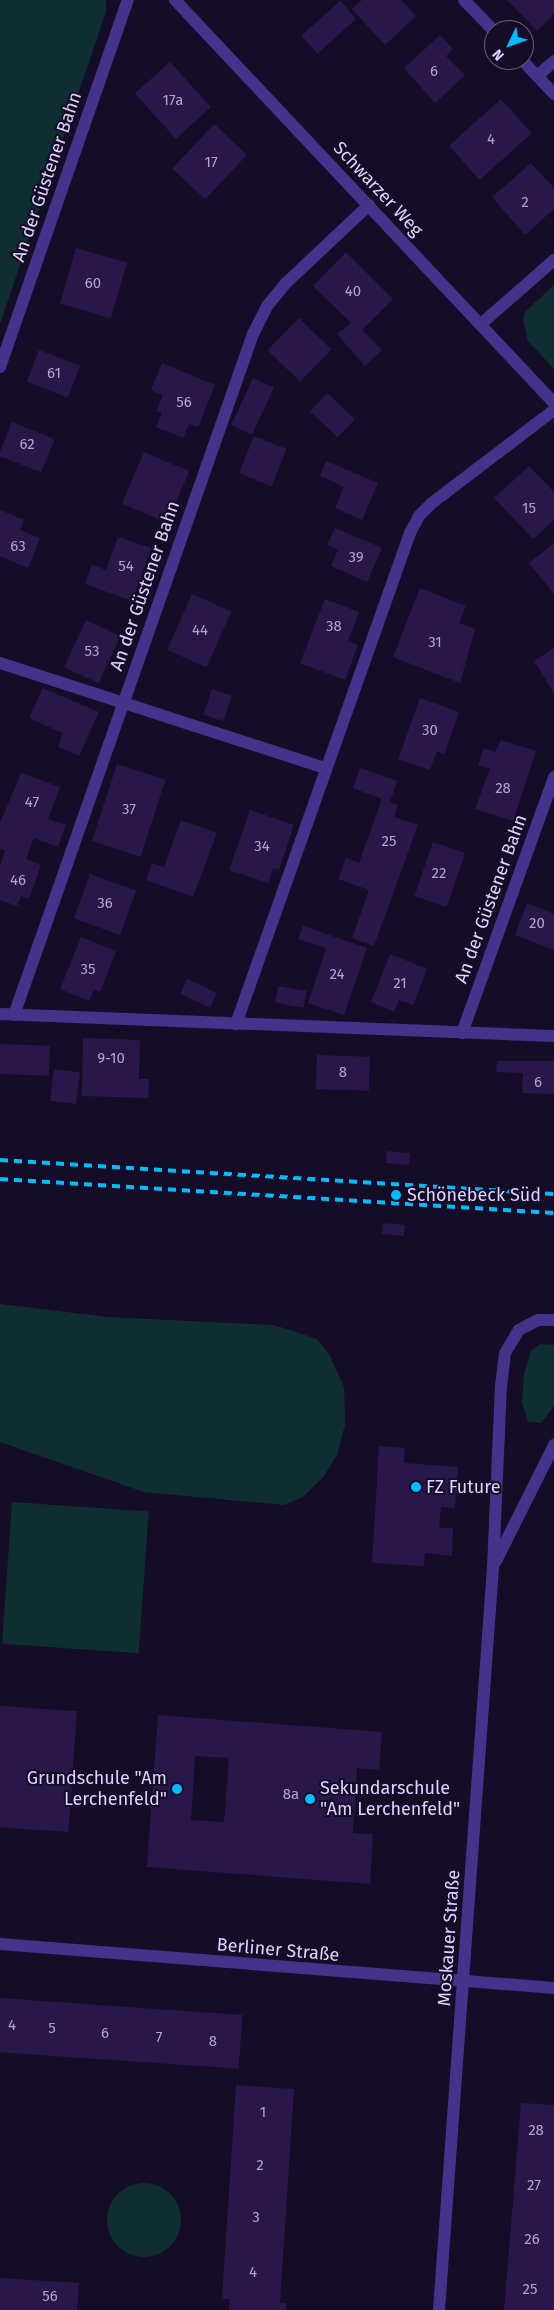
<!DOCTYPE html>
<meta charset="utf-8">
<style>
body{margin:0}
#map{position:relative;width:554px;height:2310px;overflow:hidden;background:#150d27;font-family:"Fira Sans",sans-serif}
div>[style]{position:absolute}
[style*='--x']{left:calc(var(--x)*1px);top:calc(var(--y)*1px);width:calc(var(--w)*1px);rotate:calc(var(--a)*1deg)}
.green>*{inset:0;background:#0f2e32;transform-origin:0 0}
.round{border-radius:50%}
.building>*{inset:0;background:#29174a;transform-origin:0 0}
.minor>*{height:12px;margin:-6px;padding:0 6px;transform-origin:6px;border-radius:6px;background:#44338b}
.rail>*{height:4px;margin-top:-2px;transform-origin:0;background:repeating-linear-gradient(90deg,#00bdfe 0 8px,transparent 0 14px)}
.dots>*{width:14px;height:14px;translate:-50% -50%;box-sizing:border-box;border:2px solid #150d27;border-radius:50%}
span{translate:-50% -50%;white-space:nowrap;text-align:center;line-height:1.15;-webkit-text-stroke:4px #150d27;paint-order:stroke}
.number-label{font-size:15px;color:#b2a4d2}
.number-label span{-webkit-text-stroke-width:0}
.street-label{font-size:18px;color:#dfd3ff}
.poi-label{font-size:18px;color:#dfd3ff}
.left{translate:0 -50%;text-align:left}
.right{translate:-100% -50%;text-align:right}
.north{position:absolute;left:484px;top:20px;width:50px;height:50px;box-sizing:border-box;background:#150d27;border:1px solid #665c7d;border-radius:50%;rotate:228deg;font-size:14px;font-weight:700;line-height:20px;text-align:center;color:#dfd3ff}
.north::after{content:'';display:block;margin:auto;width:18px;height:22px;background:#00bdfe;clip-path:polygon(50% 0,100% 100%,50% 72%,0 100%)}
</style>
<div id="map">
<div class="green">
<i style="clip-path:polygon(0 0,106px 0,106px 12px,0 324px)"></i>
<i style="clip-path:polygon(554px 285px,554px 369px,528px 341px,523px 319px,526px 311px)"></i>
<i style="clip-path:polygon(0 1304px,108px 1317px,274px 1325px,317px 1339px,329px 1354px,344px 1387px,345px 1425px,337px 1455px,324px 1476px,303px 1497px,284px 1505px,144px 1492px,0 1442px)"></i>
<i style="clip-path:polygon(540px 1344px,554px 1345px,554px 1406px,541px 1423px,528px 1422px,522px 1403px,524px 1374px,531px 1351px)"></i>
<i style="left:12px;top:1502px;width:137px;height:142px;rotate:4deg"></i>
<i class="round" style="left:107px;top:2183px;width:74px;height:74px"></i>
</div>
<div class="building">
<i style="clip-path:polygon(362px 0,401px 0,416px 16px,385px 45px,352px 9px)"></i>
<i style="clip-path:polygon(507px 0,554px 0,554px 14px,537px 31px)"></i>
<i style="left:340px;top:1px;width:24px;height:52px;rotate:48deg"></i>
<i style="clip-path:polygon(440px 35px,453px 49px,446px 56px,465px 75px,435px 103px,404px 68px)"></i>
<i style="left:170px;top:62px;width:61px;height:47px;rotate:48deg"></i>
<i style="left:501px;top:99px;width:46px;height:70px;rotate:48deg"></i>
<i style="left:214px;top:124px;width:45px;height:61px;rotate:43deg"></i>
<i style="clip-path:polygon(531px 163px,554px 188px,554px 209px,525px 235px,492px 197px)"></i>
<i style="left:76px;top:248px;width:53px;height:58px;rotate:16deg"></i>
<i style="clip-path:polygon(346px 252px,393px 299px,362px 330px,382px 350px,365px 366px,337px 334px,351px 323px,313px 286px)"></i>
<i style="left:299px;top:318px;width:45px;height:45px;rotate:44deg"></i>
<i style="left:39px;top:350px;width:44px;height:34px;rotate:21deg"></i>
<i style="clip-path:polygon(162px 363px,215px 385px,198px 427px,189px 424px,183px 438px,156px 427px,162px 413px,156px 411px,163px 395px,151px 390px)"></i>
<i style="left:253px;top:378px;width:23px;height:52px;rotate:25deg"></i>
<i style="left:327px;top:393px;width:38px;height:25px;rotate:43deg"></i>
<i style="left:12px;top:422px;width:46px;height:36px;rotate:22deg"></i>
<i style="left:254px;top:436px;width:35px;height:40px;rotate:22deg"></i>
<i style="left:144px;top:452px;width:49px;height:56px;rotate:23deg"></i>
<i style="clip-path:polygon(326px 461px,378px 483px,362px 520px,335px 508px,344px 487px,320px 476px)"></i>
<i style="clip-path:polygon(529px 466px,554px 492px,554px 520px,533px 539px,494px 498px)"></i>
<i style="clip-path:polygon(0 510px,24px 520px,20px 530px,40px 538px,28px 568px,0 556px)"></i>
<i style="clip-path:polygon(335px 528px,382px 548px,367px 582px,331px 566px,338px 550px,327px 545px)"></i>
<i style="clip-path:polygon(118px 537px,151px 548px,132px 601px,85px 584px,92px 565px,106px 570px)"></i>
<i style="clip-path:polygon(554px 543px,554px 594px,529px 563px)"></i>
<i style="clip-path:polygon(420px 588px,466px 606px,459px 623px,475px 629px,460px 683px,393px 657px)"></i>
<i style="left:192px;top:594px;width:43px;height:61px;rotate:24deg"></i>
<i style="clip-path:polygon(325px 599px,359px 612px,348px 641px,358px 645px,345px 680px,300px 663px)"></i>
<i style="left:86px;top:620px;width:38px;height:52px;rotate:25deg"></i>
<i style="clip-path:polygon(554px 648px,554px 693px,534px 661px)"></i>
<i style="clip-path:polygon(43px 688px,99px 712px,79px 756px,58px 747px,63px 733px,29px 718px)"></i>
<i style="left:212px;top:689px;width:21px;height:27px;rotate:19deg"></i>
<i style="clip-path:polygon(420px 698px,459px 712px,444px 754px,437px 751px,430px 770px,398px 759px)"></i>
<i style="clip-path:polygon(501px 740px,536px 751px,513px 821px,475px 809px,490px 769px,478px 765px,484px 748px,495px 752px)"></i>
<i style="left:117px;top:764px;width:51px;height:81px;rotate:18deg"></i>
<i style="clip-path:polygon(360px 768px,397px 781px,390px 802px,398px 805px,394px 817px,418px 825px,374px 946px,352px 938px,369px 890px,338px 879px,346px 858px,359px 863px,382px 799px,353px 788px)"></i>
<i style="clip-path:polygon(21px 773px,60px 787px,48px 819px,66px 825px,58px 847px,34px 838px,26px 859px,41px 865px,29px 899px,21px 896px,17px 906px,0 900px,0 866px,5px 851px,0 849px,0 823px)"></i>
<i style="clip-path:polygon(250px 810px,294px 825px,279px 870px,273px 868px,268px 883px,229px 870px)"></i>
<i style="clip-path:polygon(181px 820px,217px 833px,193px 897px,146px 880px,152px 863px,164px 867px)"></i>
<i style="left:433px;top:842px;width:34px;height:57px;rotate:19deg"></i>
<i style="left:90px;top:874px;width:49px;height:47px;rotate:20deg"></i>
<i style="clip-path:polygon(527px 903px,554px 914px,554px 950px,515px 935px)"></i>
<i style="clip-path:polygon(303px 926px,367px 948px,344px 1015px,308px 1003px,326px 948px,298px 939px)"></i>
<i style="clip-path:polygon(81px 937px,116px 951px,100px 992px,94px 990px,89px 1001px,60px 989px)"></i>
<i style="clip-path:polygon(390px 954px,427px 969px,413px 1005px,399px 1000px,394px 1012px,371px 1002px)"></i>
<i style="left:187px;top:979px;width:33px;height:16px;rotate:25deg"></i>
<i style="left:278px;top:986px;width:29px;height:17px;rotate:10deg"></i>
<i style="clip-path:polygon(83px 1038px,140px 1040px,139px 1079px,149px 1079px,148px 1098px,82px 1096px)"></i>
<i style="left:0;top:1044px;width:50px;height:30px;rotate:2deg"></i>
<i style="left:317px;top:1055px;width:53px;height:34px;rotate:2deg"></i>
<i style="clip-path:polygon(497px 1061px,554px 1061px,554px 1094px,522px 1093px,523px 1073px,496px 1072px)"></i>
<i style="left:54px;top:1069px;width:26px;height:32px;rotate:7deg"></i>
<i style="left:387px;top:1151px;width:23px;height:12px;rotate:5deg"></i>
<i style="left:383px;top:1223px;width:22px;height:11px;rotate:5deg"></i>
<i style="clip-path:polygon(379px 1446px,405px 1448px,404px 1463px,458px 1467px,455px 1508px,441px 1507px,439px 1528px,453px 1528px,452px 1556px,425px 1553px,424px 1566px,372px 1563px)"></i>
<i style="left:0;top:1706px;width:77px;height:121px;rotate:4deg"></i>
<i style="clip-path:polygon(evenodd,158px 1715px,382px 1732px,379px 1770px,357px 1768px,353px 1833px,373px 1834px,370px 1884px,147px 1867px,158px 1715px,195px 1756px,229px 1758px,224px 1822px,191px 1820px,195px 1756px)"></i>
<i style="left:0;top:1998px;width:243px;height:54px;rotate:4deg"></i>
<i style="clip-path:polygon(236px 2085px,294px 2089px,280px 2303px,286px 2303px,286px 2310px,229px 2310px,230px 2299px,222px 2299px)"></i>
<i style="clip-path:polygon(521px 2103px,554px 2105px,554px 2310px,504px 2310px)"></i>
<i style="clip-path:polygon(0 2278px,79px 2283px,77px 2310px,0 2310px)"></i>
</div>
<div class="minor">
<i style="--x:175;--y:0;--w:553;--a:46.76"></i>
<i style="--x:464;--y:0;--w:43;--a:45.9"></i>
<i style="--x:522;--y:60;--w:47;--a:46.7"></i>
<i style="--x:537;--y:76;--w:23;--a:-41"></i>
<i style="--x:481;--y:324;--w:97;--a:-41.2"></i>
<i style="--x:0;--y:367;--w:389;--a:-70.8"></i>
<i style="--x:0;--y:663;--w:342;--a:17.9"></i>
<i style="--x:0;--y:1014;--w:554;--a:2.27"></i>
<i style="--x:14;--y:1015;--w:722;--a:-70.66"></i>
<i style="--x:253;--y:334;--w:33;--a:-63"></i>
<i style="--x:268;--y:305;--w:28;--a:-51"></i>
<i style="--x:286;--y:283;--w:114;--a:-43.2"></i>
<i style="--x:236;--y:1024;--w:521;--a:-70.49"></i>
<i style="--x:410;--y:533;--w:19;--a:-62"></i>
<i style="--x:419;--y:516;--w:18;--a:-45"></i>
<i style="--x:432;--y:503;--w:153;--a:-37.3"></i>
<i style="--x:462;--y:1033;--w:272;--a:-70.2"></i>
<i style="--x:496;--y:1561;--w:130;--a:-63.4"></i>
<i style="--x:0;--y:1944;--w:556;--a:4.54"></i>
<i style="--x:439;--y:2310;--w:744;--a:-85.84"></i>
<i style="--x:493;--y:1568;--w:182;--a:-87.5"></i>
<i style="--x:501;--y:1386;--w:33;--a:-83"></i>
<i style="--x:505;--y:1353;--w:27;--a:-59"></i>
<i style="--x:519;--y:1330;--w:21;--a:-28"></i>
<i style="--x:538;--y:1320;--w:16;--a:0"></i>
</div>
<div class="rail">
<i style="--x:0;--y:1160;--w:555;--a:3.51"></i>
<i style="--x:0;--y:1179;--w:555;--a:3.51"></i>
</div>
<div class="dots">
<i style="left:396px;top:1195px;background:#00bdfe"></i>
<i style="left:416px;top:1487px;background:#00bdfe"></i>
<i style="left:177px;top:1789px;background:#00bdfe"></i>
<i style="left:310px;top:1799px;background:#00bdfe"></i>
</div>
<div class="number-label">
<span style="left:434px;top:72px">6</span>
<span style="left:173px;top:101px">17a</span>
<span style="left:491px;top:140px">4</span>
<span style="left:211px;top:163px">17</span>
<span style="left:525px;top:203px">2</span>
<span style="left:93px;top:284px">60</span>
<span style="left:353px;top:292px">40</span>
<span style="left:54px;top:374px">61</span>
<span style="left:184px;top:403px">56</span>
<span style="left:27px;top:445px">62</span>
<span style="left:529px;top:509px">15</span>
<span style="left:18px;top:547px">63</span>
<span style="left:356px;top:558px">39</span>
<span style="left:126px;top:567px">54</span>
<span style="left:334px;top:627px">38</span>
<span style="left:200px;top:631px">44</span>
<span style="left:435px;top:643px">31</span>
<span style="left:92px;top:652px">53</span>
<span style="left:430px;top:731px">30</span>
<span style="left:503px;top:789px">28</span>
<span style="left:32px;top:803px">47</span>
<span style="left:129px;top:810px">37</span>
<span style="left:389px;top:842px">25</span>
<span style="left:262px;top:847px">34</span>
<span style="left:439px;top:874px">22</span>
<span style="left:18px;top:881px">46</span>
<span style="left:105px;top:904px">36</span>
<span style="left:537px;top:924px">20</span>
<span style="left:88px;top:970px">35</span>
<span style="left:337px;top:975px">24</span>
<span style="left:400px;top:984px">21</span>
<span style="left:111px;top:1059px">9-10</span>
<span style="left:343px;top:1073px">8</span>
<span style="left:538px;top:1083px">6</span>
<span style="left:291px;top:1795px">8a</span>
<span style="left:12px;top:2026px">4</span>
<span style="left:52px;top:2029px">5</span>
<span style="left:105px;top:2034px">6</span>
<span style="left:159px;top:2038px">7</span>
<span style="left:213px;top:2042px">8</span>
<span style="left:263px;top:2113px">1</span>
<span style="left:536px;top:2131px">28</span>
<span style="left:260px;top:2166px">2</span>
<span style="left:534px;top:2186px">27</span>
<span style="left:256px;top:2218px">3</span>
<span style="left:532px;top:2240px">26</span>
<span style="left:253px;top:2273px">4</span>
<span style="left:530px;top:2290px">25</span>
<span style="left:50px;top:2297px">56</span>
</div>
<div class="street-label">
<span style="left:47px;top:177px;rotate:-71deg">An der Güstener Bahn</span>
<span style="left:378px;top:189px;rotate:47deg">Schwarzer Weg</span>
<span style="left:145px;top:586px;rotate:-71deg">An der Güstener Bahn</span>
<span style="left:491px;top:899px;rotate:-70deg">An der Güstener Bahn</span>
<span style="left:449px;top:1938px;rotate:-86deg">Moskauer Straße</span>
<span style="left:278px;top:1950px;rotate:5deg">Berliner Straße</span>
</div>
<div class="poi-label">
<span class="left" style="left:407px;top:1195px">Schönebeck Süd</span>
<span class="left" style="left:426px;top:1487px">FZ Future</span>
<span class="right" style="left:167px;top:1789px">Grundschule "Am<br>Lerchenfeld"</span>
<span class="left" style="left:320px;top:1799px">Sekundarschule<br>"Am Lerchenfeld"</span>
</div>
<div class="north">N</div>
</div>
